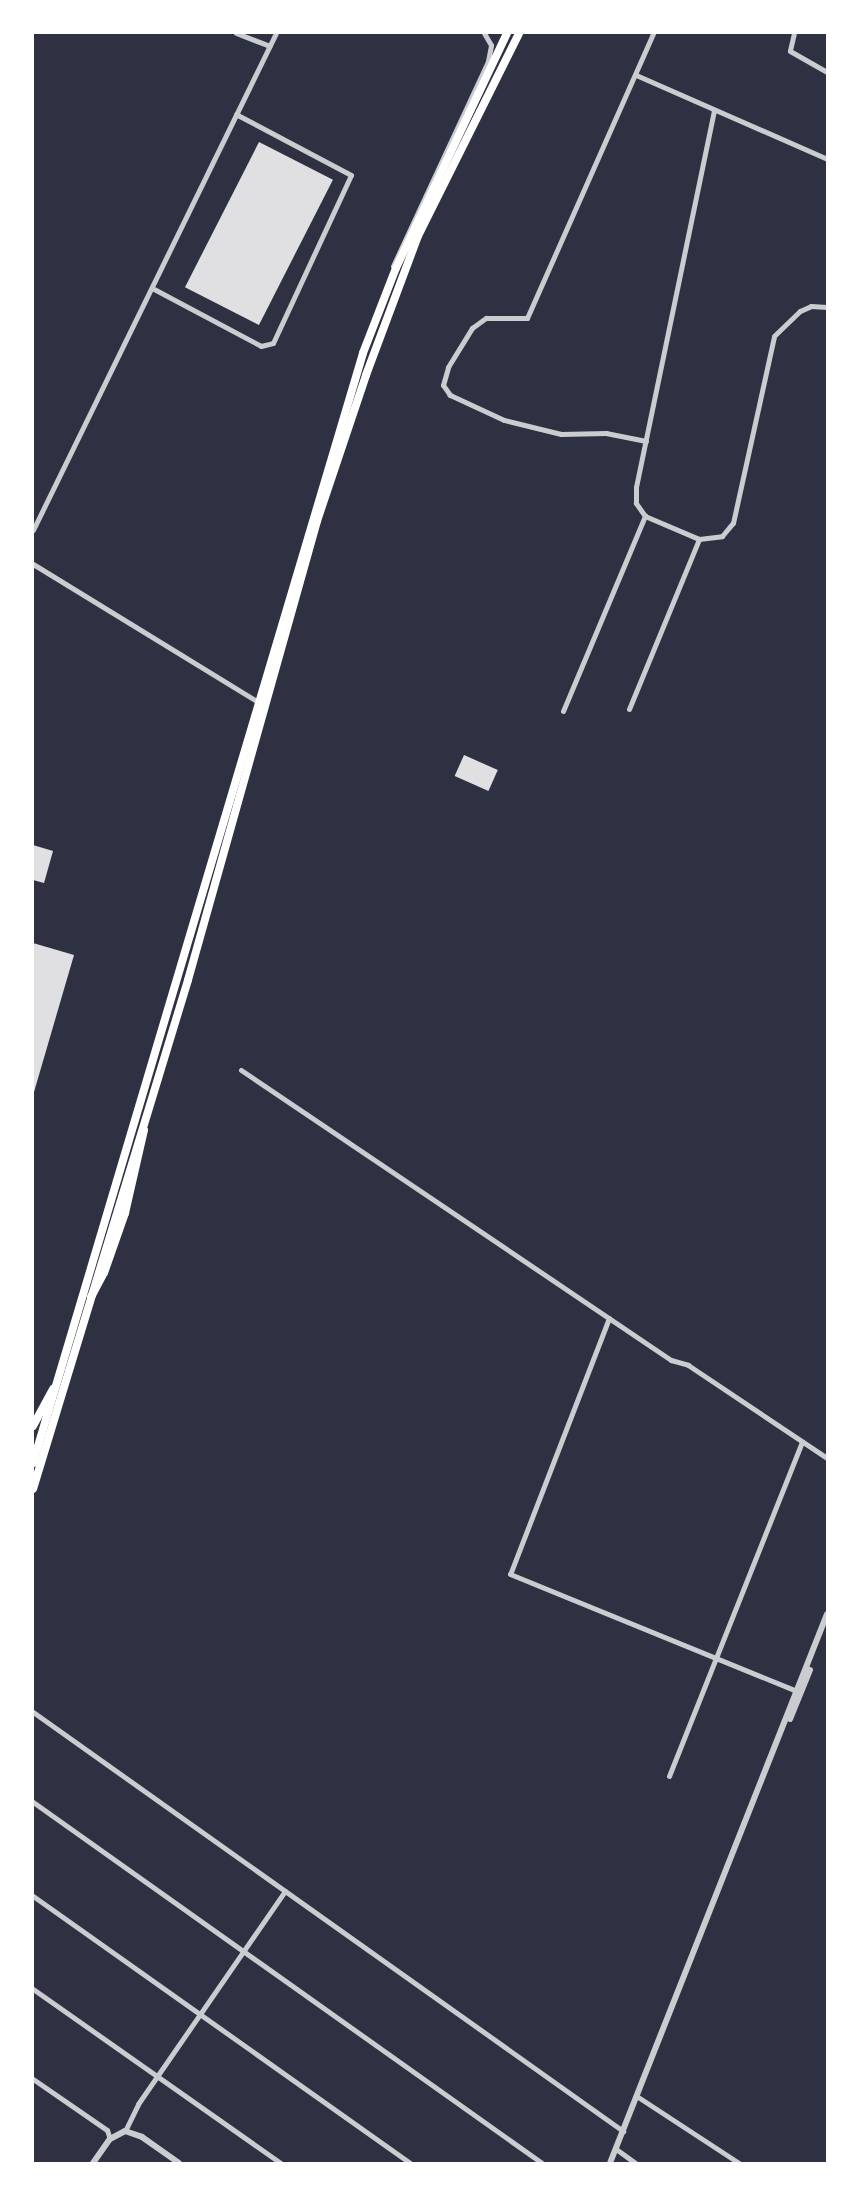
<!DOCTYPE html>
<style>
body{margin:0}
#map{position:relative;width:860px;height:2196px;overflow:hidden;background:#2d3142;font-family:Arial,sans-serif}
div>[style]{position:absolute}
[style*='--x']{left:calc(var(--x)*1px);top:calc(var(--y)*1px);width:calc(var(--w)*1px);rotate:calc(var(--a)*1deg)}
.building>*{inset:0;background:#e0e0e3;transform-origin:0 0}
.minor>*{height:5px;margin:-2.5px;padding:0 2.5px;transform-origin:2.5px;border-radius:2.5px;background:#caccd0}
.tertiary>*{height:6px;margin:-3px;padding:0 3px;transform-origin:3px;border-radius:3px;background:#caccd0}
.trunk>*{height:8px;margin:-4px;padding:0 4px;transform-origin:4px;border-radius:4px;background:#fff}
span{translate:-50% -50%;white-space:nowrap;text-align:center;line-height:1.15;-webkit-text-stroke:6px #fff;paint-order:stroke}
.frame{position:absolute;inset:0;border:34px solid #fff;pointer-events:none}
</style>
<div id="map">
<div class="building">
<i style="left:259px;top:142px;width:83px;height:163px;rotate:27deg"></i>
<i style="left:464px;top:755px;width:37px;height:23px;rotate:24deg"></i>
<i style="clip-path:polygon(33px 845px,53px 851px,44px 883px,33px 880px)"></i>
<i style="clip-path:polygon(33px 943px,74px 955px,34px 1092px,33px 1091px)"></i>
</div>
<div class="minor">
<i style="--x:236;--y:33;--w:36;--a:21"></i>
<i style="--x:794;--y:33;--w:18;--a:103"></i>
<i style="--x:790;--y:51;--w:43;--a:29.6"></i>
<i style="--x:636;--y:75;--w:209;--a:23.7"></i>
<i style="--x:393;--y:266;--w:226;--a:-65.1"></i>
<i style="--x:488;--y:61;--w:16;--a:-79"></i>
<i style="--x:491;--y:45;--w:14;--a:-120"></i>
<i style="--x:152;--y:288;--w:123;--a:28"></i>
<i style="--x:261;--y:346;--w:12;--a:-14"></i>
<i style="--x:273;--y:343;--w:185;--a:-65.1"></i>
<i style="--x:351;--y:175;--w:130;--a:-152.1"></i>
<i style="--x:646;--y:441;--w:41;--a:-168.7"></i>
<i style="--x:606;--y:433;--w:45;--a:178.7"></i>
<i style="--x:561;--y:434;--w:59;--a:-166.2"></i>
<i style="--x:504;--y:420;--w:60;--a:-155.2"></i>
<i style="--x:450;--y:395;--w:12;--a:-125"></i>
<i style="--x:443;--y:385;--w:19;--a:-74"></i>
<i style="--x:448;--y:367;--w:46;--a:-58.4"></i>
<i style="--x:472;--y:328;--w:17;--a:-36"></i>
<i style="--x:486;--y:318;--w:41;--a:0"></i>
<i style="--x:527;--y:318;--w:312;--a:-66.1"></i>
<i style="--x:645;--y:516;--w:59;--a:23.1"></i>
<i style="--x:699;--y:539;--w:23;--a:-7"></i>
<i style="--x:722;--y:536;--w:17;--a:-50"></i>
<i style="--x:733;--y:523;--w:191;--a:-77.6"></i>
<i style="--x:774;--y:336;--w:36;--a:-44"></i>
<i style="--x:800;--y:311;--w:12;--a:-24"></i>
<i style="--x:811;--y:306;--w:16;--a:4"></i>
<i style="--x:33;--y:530;--w:553;--a:-63.94"></i>
<i style="--x:33;--y:564;--w:263;--a:31.5"></i>
<i style="--x:629;--y:709;--w:184;--a:-67.6"></i>
<i style="--x:563;--y:711;--w:212;--a:-67.2"></i>
<i style="--x:645;--y:516;--w:16;--a:-125"></i>
<i style="--x:636;--y:503;--w:16;--a:-90"></i>
<i style="--x:636;--y:487;--w:385;--a:-78.3"></i>
<i style="--x:241;--y:1070;--w:519;--a:34"></i>
<i style="--x:671;--y:1360;--w:18;--a:16"></i>
<i style="--x:688;--y:1365;--w:167;--a:33.8"></i>
<i style="--x:609;--y:1318;--w:274;--a:111.1"></i>
<i style="--x:510;--y:1574;--w:310;--a:22.2"></i>
<i style="--x:33;--y:1712;--w:724;--a:35.38"></i>
<i style="--x:669;--y:1776;--w:360;--a:-68.3"></i>
<i style="--x:33;--y:1802;--w:624;--a:35.35"></i>
<i style="--x:33;--y:1896;--w:462;--a:35.3"></i>
<i style="--x:33;--y:1989;--w:303;--a:35.1"></i>
<i style="--x:33;--y:2079;--w:90;--a:34.6"></i>
<i style="--x:107;--y:2130;--w:9;--a:72"></i>
<i style="--x:638;--y:2097;--w:121;--a:33.2"></i>
<i style="--x:125;--y:2131;--w:30;--a:-64"></i>
<i style="--x:138;--y:2104;--w:259;--a:-55.4"></i>
<i style="--x:616;--y:2149;--w:24;--a:36"></i>
</div>
<div class="tertiary">
<i style="--x:790;--y:1719;--w:53;--a:-67.8"></i>
<i style="--x:93;--y:2163;--w:29;--a:-55"></i>
<i style="--x:110;--y:2139;--w:17;--a:-28"></i>
<i style="--x:125;--y:2131;--w:18;--a:19"></i>
<i style="--x:142;--y:2137;--w:45;--a:35.1"></i>
<i style="--x:610;--y:2163;--w:590;--a:-68.43"></i>
</div>
<div class="trunk">
<i style="--x:91;--y:1297;--w:27;--a:-62"></i>
<i style="--x:104;--y:1273;--w:64;--a:-70.7"></i>
<i style="--x:125;--y:1213;--w:85;--a:-77.1"></i>
<i style="--x:33;--y:1426;--w:42;--a:-61.6"></i>
<i style="--x:33;--y:1463;--w:1158;--a:-73.44"></i>
<i style="--x:363;--y:353;--w:91;--a:-68.8"></i>
<i style="--x:396;--y:268;--w:260;--a:-64.7"></i>
<i style="--x:33;--y:1489;--w:532;--a:-73.06"></i>
<i style="--x:188;--y:980;--w:477;--a:-74.3"></i>
<i style="--x:317;--y:521;--w:154;--a:-71.4"></i>
<i style="--x:366;--y:375;--w:148;--a:-69.5"></i>
<i style="--x:418;--y:236;--w:227;--a:-63.5"></i>
</div>
<div class="frame"></div>
</div>
